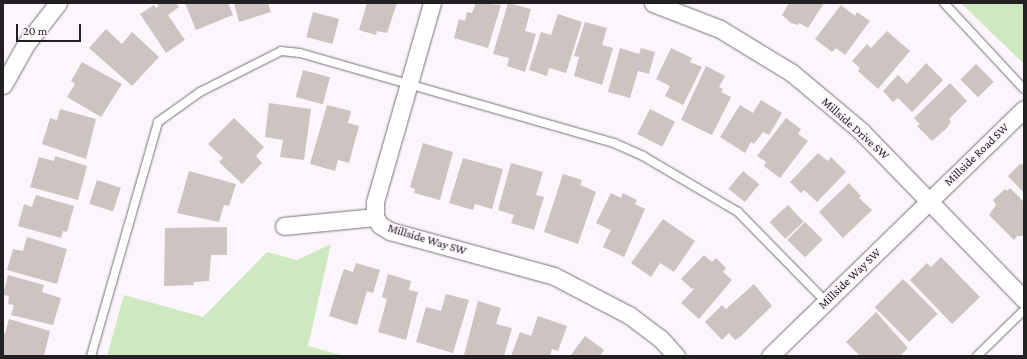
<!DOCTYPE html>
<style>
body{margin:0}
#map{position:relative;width:1027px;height:359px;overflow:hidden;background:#fcf5fc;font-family:"Crimson Pro",serif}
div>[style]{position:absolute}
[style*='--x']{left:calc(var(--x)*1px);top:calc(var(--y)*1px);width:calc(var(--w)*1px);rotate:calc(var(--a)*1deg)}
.green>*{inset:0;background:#cee8c0}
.building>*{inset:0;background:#cdc3c0;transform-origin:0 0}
.roads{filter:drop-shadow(0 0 1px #767077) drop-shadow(0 0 1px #767077)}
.lane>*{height:8px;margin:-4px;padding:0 4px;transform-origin:4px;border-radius:4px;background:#fff}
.street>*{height:17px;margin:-8.5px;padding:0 8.5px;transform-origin:8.5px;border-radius:8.5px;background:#fff}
span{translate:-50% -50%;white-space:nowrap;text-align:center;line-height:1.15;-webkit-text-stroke:3px #fcf5fc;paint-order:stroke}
.street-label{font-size:12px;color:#232023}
.frame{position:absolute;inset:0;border:4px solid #232023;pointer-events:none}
.scale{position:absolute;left:16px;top:24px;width:65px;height:18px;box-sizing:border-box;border:2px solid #232023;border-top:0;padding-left:5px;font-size:12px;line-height:14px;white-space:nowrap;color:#232023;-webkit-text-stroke:3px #fcf5fc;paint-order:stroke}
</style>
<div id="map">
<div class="green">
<i style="clip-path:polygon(961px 3px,1024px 3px,1024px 64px)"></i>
<i style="clip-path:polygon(331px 244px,308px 346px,344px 356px,107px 356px,124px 295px,203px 317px,267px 252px,297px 260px)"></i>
</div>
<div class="building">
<i style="clip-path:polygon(156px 3px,176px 3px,179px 7px,168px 15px,185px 40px,166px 53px,140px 14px,154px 5px,156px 8px,159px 6px)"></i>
<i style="clip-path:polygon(185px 3px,228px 3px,233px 15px,196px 30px)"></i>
<i style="clip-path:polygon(234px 3px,268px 3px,271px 12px,239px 22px)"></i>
<i style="clip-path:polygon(367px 3px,397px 3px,387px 33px,377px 31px,376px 35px,359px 30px)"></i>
<i style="clip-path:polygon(476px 3px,501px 5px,488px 48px,454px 38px,459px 19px,465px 21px,467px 12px,472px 13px)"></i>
<i style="clip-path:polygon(508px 3px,531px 9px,525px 31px,536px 34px,525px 72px,507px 66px,509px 58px,493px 54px)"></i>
<i style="clip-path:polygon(789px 3px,824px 3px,808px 28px,799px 23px,798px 25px,791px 23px,782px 15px)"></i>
<i style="clip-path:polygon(841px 5px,855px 16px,857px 12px,870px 21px,845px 55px,836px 48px,832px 52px,815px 39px)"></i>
<i style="left:313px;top:12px;width:27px;height:26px;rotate:15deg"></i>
<i style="clip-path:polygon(558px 14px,582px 22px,566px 73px,549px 68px,547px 76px,529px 70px,541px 32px,551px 35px)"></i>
<i style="clip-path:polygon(585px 22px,607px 28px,602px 45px,613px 48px,602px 85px,574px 76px,579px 57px,574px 56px)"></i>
<i style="clip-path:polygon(106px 29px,122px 44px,132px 32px,159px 57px,132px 86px,89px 48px)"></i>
<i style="clip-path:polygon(887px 31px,910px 51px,878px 89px,858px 71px,860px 68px,852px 61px,867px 44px,871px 48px)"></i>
<i style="clip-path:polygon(620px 48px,639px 54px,641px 48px,655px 52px,649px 74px,638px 71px,630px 98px,608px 92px)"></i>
<i style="clip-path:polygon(671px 48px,692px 58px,690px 62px,702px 67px,683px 105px,665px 96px,670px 86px,656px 79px)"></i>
<i style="clip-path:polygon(82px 62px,122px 84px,101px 117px,67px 97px,75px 84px,71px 81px)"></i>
<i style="clip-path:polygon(926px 63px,943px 80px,912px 112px,898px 98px,893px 102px,883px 91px,898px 75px,907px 84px)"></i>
<i style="left:976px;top:64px;width:25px;height:22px;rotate:45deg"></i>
<i style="clip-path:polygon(706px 66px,725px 76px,719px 87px,723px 89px,721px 92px,731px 97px,712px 135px,681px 120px)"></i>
<i style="left:303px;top:70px;width:28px;height:28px;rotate:15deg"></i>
<i style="clip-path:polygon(950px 83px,967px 101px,949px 119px,951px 122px,947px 128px,932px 141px,917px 126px,920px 124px,914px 118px)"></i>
<i style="clip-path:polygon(761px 100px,782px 113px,769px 135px,763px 132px,754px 144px,751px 142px,745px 153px,720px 137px,740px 105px,753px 113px)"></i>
<i style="clip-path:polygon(269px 103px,311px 109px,304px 160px,280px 157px,283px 140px,265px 137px)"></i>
<i style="clip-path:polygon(327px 105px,351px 111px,348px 123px,359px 126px,349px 163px,338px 160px,335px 171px,310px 164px)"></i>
<i style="clip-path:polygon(60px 109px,96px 119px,86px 159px,42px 144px,50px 118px,57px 120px)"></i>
<i style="left:650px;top:109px;width:28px;height:28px;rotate:27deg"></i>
<i style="clip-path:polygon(234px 118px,264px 147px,256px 156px,262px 163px,242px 184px,219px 162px,223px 158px,208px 144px)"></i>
<i style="clip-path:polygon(786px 118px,801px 129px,798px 134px,808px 141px,780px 178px,764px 166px,766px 162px,757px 156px)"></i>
<i style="clip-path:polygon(423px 143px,453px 152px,440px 200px,414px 193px,415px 189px,410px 187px)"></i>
<i style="clip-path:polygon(818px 153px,828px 161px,831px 157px,846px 172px,817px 202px,804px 190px,801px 193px,790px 182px)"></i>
<i style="clip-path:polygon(55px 156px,87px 166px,78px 200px,30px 187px,39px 157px,54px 161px)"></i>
<i style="clip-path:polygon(463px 158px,503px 169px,492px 209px,475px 204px,473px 210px,449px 203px)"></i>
<i style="clip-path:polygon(511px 163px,543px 172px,536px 195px,544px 197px,534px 230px,511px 223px,514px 215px,498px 210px)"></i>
<i style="clip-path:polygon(1020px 164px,1024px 165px,1024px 193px,1008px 176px)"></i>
<i style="clip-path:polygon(189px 171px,236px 184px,229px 206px,224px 205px,219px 222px,177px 213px)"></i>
<i style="left:743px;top:171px;width:21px;height:23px;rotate:39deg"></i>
<i style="clip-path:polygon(563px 174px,582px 180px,580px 185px,596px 192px,578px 244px,544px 232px)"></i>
<i style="left:97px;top:180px;width:25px;height:25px;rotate:18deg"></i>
<i style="clip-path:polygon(849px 183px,861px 196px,859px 198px,872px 210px,843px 238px,819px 212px)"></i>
<i style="clip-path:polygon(1010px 188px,1024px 202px,1024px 236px,1017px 236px,1014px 240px,989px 215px,996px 205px,993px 200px,1005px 189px,1007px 191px)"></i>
<i style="clip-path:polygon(611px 193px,621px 198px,623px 193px,637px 200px,635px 204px,645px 209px,624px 257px,603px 247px,612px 227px,610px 230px,596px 223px)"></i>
<i style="clip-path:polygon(36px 195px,74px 206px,67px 232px,63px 231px,61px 238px,18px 226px,24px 204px,32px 207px)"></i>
<i style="left:788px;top:205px;width:23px;height:25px;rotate:47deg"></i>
<i style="clip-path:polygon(663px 219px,695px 241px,674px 272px,660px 263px,651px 277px,631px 263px)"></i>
<i style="left:805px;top:222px;width:25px;height:25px;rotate:45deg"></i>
<i style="clip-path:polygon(227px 227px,227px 255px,211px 255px,209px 281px,193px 282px,194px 285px,164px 286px,165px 228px)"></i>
<i style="clip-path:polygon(27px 237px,67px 249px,57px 284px,7px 270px,13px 249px,23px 251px)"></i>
<i style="clip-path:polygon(704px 255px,712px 262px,716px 258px,726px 268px,723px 272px,732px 280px,699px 319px,681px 303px,695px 288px,692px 289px,681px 279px)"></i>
<i style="clip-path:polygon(941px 257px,980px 297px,952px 324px,910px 280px,927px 263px,931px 267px)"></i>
<i style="clip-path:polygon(356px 263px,380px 270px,373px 293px,367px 291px,357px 325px,329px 316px,342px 274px,344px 269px,353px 272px)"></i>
<i style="clip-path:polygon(388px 274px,411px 281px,409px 290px,418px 292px,406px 340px,378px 332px,387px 299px,382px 297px)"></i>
<i style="clip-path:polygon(8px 275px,44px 285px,42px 292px,61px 298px,53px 325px,11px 315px,14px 305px,8px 304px,9px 296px,3px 295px)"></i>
<i style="left:903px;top:279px;width:49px;height:40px;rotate:45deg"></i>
<i style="clip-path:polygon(754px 284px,772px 306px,740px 337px,735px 340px,729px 333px,722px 340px,705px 322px,722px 305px,726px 309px)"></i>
<i style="clip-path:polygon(446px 294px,469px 300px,453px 353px,416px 342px,426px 307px,441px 311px)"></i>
<i style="clip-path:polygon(478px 301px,501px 308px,496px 324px,512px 328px,504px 356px,464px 355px)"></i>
<i style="clip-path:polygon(876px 312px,908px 348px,900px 356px,860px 356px,846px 342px)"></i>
<i style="clip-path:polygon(538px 316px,567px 326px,558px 351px,552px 349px,550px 356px,511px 356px,520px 332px,531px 336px)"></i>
<i style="clip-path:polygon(9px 319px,50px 331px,44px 356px,3px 356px,3px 333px,5px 334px)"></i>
<i style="clip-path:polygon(585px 336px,604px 350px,600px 356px,570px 356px)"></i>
</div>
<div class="roads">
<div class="lane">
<i style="--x:944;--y:3;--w:117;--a:47.1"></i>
<i style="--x:91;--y:356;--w:243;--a:-74"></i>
<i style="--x:158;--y:122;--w:52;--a:-35.5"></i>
<i style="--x:200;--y:92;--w:91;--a:-26.8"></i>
<i style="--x:281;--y:51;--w:19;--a:6"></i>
<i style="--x:300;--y:53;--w:327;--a:16"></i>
<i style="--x:614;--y:143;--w:32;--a:24"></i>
<i style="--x:643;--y:156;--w:110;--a:30.5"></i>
<i style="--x:738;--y:212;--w:126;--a:45.6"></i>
<i style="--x:977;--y:356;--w:66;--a:-44.4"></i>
</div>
<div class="street">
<i style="--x:432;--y:3;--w:207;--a:106"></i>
<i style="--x:375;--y:202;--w:15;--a:90"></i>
<i style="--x:375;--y:217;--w:9;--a:58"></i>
<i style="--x:380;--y:225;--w:12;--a:31"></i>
<i style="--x:390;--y:231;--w:170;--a:15.3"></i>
<i style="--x:554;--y:276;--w:85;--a:27.5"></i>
<i style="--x:629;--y:315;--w:39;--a:37"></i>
<i style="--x:660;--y:338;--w:24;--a:48"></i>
<i style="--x:653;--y:3;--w:72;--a:21.2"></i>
<i style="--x:720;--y:29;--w:84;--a:31.4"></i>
<i style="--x:792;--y:73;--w:90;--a:40"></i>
<i style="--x:861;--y:131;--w:234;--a:45.9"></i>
<i style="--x:3;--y:85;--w:47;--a:-60.7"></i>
<i style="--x:26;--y:44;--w:52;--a:-52"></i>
<i style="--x:284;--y:226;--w:91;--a:-5.6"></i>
<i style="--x:770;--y:356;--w:354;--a:-44.2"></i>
</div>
</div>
<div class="street-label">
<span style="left:855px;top:129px;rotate:42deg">Millside Drive SW</span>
<span style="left:977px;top:155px;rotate:-44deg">Millside Road SW</span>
<span style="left:427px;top:240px;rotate:17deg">Millside Way SW</span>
<span style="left:850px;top:279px;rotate:-44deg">Millside Way SW</span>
</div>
<div class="frame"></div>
<div class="scale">20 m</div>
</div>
